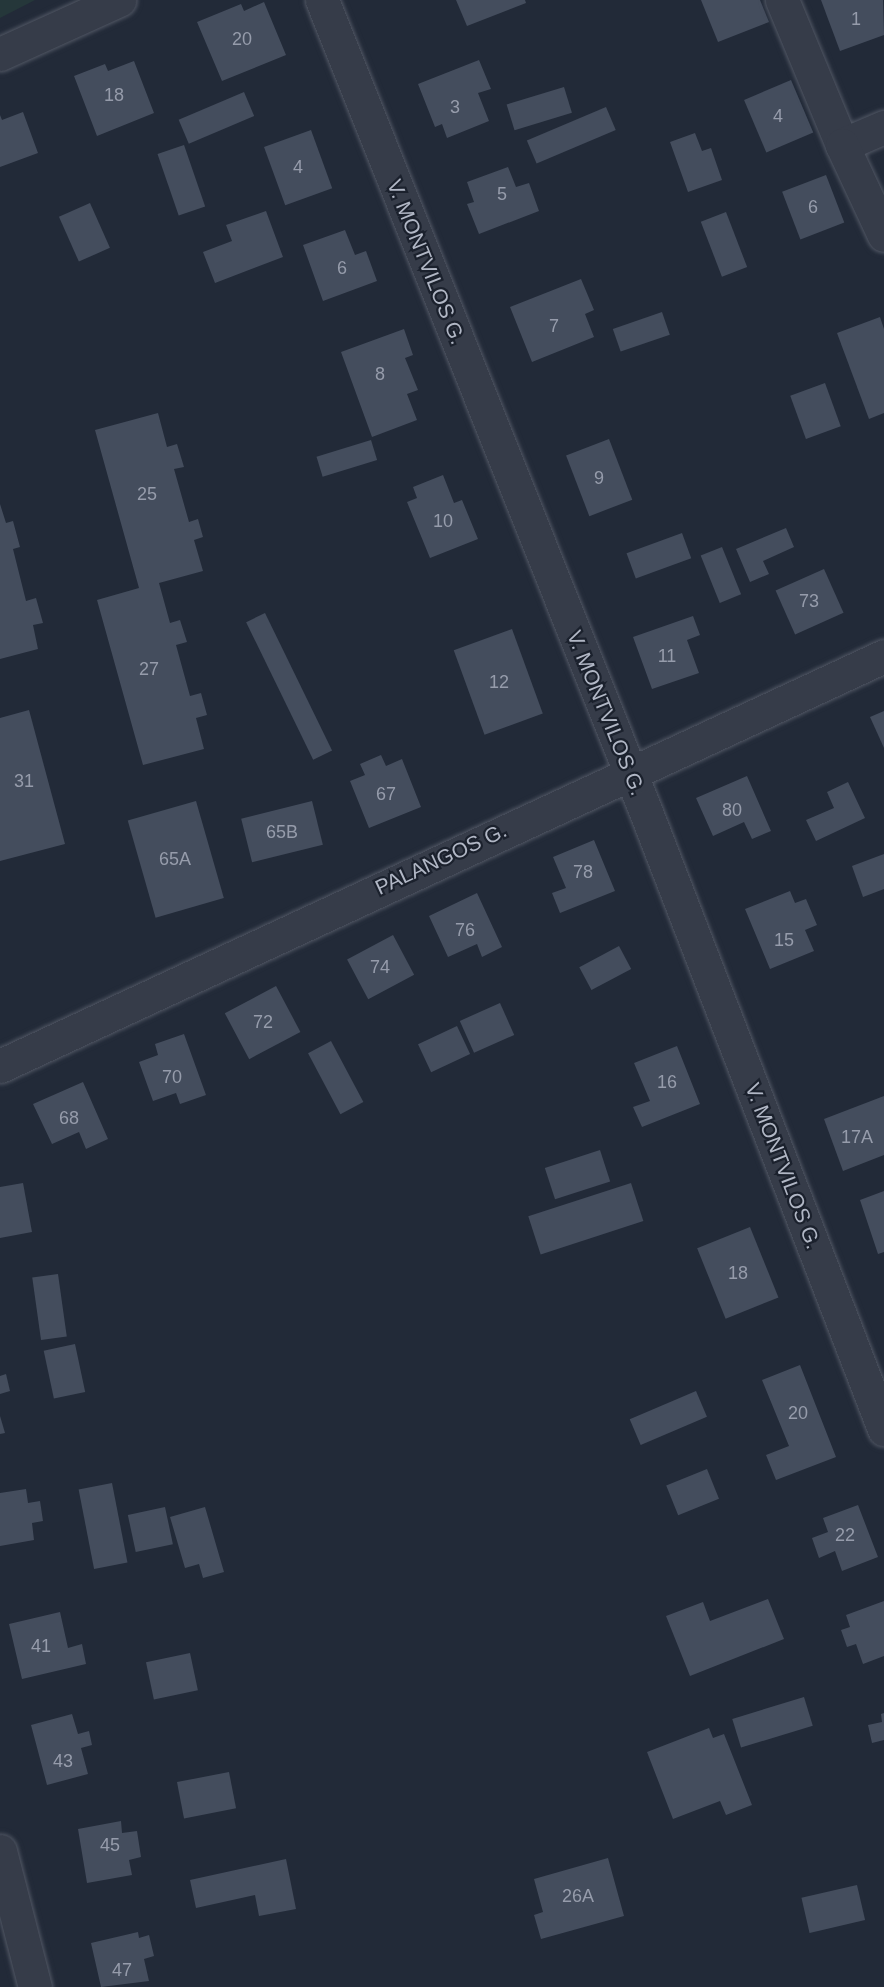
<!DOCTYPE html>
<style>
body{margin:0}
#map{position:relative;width:884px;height:1987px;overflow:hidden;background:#222a38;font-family:Arial,sans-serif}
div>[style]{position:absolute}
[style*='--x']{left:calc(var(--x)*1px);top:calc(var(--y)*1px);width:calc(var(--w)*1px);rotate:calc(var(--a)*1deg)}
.green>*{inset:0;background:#25373a}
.building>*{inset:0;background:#444d5d;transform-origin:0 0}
.roads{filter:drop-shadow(0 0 2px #515764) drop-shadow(0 0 2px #515764)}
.street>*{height:33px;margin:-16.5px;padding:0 16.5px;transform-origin:16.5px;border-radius:16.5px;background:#363c49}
span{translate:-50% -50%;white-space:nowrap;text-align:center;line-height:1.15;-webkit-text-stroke:4.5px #1b212d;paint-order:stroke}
.number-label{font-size:18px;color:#969cab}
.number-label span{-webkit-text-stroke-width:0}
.street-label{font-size:21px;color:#b1b7c5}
</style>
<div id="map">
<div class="green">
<i style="clip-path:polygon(0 0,35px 0,0 18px)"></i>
</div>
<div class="building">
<i style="clip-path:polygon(456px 0,525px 0,526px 3px,467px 26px)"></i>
<i style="clip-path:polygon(701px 0,760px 0,769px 22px,718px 42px)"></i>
<i style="clip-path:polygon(821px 0,883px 0,884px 35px,840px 51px)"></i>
<i style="clip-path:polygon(264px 2px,286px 55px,222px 81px,197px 22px,241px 4px,244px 11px)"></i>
<i style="clip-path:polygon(479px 60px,491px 89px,478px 93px,489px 121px,447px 138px,442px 124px,435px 127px,418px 84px)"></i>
<i style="clip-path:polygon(134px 61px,154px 113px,97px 136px,74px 76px,105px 64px,108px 71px)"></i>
<i style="left:791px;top:80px;width:57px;height:51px;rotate:67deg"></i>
<i style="left:564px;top:87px;width:27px;height:60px;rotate:73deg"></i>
<i style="left:244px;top:92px;width:26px;height:71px;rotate:67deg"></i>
<i style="left:606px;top:107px;width:25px;height:86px;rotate:67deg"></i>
<i style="clip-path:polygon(23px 112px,38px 153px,0 167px,0 115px,2px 120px)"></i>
<i style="left:311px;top:130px;width:62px;height:50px;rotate:70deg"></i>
<i style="clip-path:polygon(695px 133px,702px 151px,711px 148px,722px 180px,688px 192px,670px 142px)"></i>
<i style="left:184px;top:145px;width:65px;height:28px;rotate:71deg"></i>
<i style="clip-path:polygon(508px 167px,516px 187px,529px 183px,539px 211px,479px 234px,467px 204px,474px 202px,467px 182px)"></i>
<i style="left:826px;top:175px;width:51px;height:47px;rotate:69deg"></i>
<i style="left:90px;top:203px;width:49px;height:34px;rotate:66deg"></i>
<i style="clip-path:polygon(266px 211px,283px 257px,215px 283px,203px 252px,232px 241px,226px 225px)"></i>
<i style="left:726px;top:212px;width:59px;height:27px;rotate:69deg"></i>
<i style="clip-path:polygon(345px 230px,355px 255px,366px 251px,377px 281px,323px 301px,303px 245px)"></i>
<i style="clip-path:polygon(581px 279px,594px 310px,585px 314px,594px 337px,532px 362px,510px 307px)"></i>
<i style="left:662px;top:312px;width:24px;height:52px;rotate:71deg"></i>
<i style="clip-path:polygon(880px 317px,884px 329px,884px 413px,869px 419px,837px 333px)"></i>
<i style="clip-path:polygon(404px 329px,413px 355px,405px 358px,418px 390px,407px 394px,417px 420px,372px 437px,341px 352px)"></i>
<i style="left:825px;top:383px;width:46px;height:37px;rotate:70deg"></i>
<i style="clip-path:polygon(158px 413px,167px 447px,177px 444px,184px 467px,174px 469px,189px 522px,198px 519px,203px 537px,194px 540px,203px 571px,159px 583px,170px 623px,180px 620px,187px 642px,176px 645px,190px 696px,201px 693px,207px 715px,196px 718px,204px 749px,143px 765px,97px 600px,139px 588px,95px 430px)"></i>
<i style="left:609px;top:439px;width:65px;height:46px;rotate:69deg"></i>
<i style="left:371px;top:440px;width:21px;height:57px;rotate:73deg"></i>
<i style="clip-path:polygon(443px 475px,454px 503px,462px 500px,478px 539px,430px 558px,407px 502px,417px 498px,413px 487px)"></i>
<i style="clip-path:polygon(0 504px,6px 523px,13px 521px,20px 547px,13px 549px,26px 601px,36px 598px,43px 623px,33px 625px,38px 649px,0 659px)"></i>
<i style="clip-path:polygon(786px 528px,794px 547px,763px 561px,769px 574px,750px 582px,736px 549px)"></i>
<i style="left:682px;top:533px;width:27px;height:59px;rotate:70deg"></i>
<i style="left:722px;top:547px;width:51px;height:23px;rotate:68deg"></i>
<i style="left:824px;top:569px;width:48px;height:53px;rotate:66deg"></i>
<i style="left:265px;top:613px;width:153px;height:21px;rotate:64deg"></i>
<i style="clip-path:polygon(693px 616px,700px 635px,687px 640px,699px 673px,652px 689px,633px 637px)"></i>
<i style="left:512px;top:629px;width:90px;height:62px;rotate:70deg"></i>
<i style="clip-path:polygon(29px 710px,65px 844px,0 861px,0 718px)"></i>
<i style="clip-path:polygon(884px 711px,884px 748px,870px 717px)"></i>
<i style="clip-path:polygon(381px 755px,386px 766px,402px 759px,421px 807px,369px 828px,350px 781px,365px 775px,360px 764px)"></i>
<i style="clip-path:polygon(747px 776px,771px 831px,752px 839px,744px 822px,713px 836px,696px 798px)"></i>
<i style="clip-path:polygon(848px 782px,865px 818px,816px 841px,806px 820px,834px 808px,827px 792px)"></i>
<i style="left:196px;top:801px;width:101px;height:71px;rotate:74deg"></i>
<i style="left:312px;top:801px;width:45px;height:73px;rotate:76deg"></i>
<i style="clip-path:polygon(594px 840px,615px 891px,560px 913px,552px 893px,566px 888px,553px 857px)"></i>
<i style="clip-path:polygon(884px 854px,884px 889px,863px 897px,852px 866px)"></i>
<i style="clip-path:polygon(790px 891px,795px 903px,806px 899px,817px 925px,805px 930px,814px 951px,770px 969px,745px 909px)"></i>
<i style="clip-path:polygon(477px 893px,502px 947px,482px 957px,477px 944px,448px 957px,429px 916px)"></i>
<i style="left:393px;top:935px;width:45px;height:52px;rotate:62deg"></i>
<i style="left:619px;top:946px;width:26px;height:45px;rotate:62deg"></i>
<i style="left:276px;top:986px;width:52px;height:58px;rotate:62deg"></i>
<i style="left:500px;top:1003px;width:35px;height:44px;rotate:66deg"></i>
<i style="left:457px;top:1026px;width:31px;height:43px;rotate:65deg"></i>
<i style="clip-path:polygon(184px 1034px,206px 1095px,180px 1104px,176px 1093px,153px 1101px,139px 1062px,158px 1055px,155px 1044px)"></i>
<i style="left:331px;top:1041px;width:69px;height:26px;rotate:62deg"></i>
<i style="clip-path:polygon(677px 1046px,700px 1104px,642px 1127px,633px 1107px,650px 1101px,634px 1063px)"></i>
<i style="clip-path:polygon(83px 1082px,108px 1139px,86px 1149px,79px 1132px,52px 1144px,33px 1104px)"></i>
<i style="clip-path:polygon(884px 1096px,884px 1155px,843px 1171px,824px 1119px)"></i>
<i style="left:600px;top:1150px;width:33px;height:58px;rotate:72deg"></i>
<i style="clip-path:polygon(23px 1183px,32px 1232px,0 1238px,0 1187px)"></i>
<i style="left:631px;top:1183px;width:40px;height:108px;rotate:72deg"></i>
<i style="clip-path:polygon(884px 1191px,884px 1252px,878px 1254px,860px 1200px)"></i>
<i style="left:750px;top:1227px;width:76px;height:57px;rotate:68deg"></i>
<i style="left:58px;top:1274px;width:63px;height:26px;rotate:82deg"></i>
<i style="left:75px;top:1344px;width:49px;height:32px;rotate:78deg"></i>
<i style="clip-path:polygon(800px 1365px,836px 1457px,776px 1480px,766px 1455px,789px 1446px,762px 1380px)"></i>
<i style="clip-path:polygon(6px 1374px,10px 1391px,0 1394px,0 1376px)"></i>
<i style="left:696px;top:1391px;width:28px;height:72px;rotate:67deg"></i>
<i style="clip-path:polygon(0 1416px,5px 1433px,0 1434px)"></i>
<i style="left:707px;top:1469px;width:32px;height:44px;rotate:68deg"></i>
<i style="left:112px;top:1483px;width:81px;height:34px;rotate:79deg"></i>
<i style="clip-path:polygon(26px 1489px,28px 1503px,40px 1501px,43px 1521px,32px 1523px,34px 1540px,0 1546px,0 1493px)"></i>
<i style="clip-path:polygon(858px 1505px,878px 1557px,842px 1571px,835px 1551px,819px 1558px,812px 1538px,828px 1532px,823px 1518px)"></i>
<i style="left:165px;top:1507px;width:38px;height:38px;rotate:78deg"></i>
<i style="clip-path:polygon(205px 1507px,224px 1572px,203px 1578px,199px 1564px,185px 1568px,170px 1517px)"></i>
<i style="clip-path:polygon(768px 1599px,784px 1639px,690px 1676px,666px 1616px,703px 1602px,710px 1621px)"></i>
<i style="clip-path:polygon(884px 1601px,884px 1656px,863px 1664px,856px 1644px,847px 1647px,841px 1630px,850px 1627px,846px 1615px)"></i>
<i style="clip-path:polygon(60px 1612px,68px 1648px,82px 1644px,86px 1664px,22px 1679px,9px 1624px)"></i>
<i style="left:190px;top:1653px;width:38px;height:45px;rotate:78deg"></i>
<i style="left:804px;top:1697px;width:30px;height:75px;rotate:73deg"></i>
<i style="clip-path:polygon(884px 1713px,884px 1740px,872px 1743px,868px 1725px,882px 1722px,881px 1714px)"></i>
<i style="clip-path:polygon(72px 1714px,78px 1734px,89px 1731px,92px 1745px,81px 1748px,88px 1774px,47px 1785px,31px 1725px)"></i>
<i style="clip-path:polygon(709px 1728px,713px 1738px,724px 1734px,752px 1805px,726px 1815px,720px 1801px,673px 1819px,647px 1752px)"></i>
<i style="left:229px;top:1772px;width:37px;height:53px;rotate:79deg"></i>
<i style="clip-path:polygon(121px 1821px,122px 1833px,137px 1831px,141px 1857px,129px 1860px,132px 1875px,87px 1883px,78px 1829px)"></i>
<i style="clip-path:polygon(608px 1858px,624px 1916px,541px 1939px,534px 1915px,543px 1912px,534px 1879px)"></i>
<i style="clip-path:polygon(286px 1859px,296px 1909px,259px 1916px,255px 1895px,196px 1908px,190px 1880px)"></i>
<i style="left:857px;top:1885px;width:36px;height:57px;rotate:77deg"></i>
<i style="clip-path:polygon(138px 1932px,139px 1938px,149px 1935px,154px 1956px,144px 1959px,149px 1981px,101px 1987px,91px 1943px)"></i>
</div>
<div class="roads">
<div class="street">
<i style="--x:322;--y:0;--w:869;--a:68.25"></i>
<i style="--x:644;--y:807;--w:667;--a:68.9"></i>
<i style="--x:782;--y:0;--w:157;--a:67.5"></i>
<i style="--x:842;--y:145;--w:46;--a:-23.2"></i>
<i style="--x:0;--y:54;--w:131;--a:-24.4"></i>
<i style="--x:842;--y:145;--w:99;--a:65"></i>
<i style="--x:0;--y:1066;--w:974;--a:-24.88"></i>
<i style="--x:0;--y:1851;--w:140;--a:75.6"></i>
</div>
</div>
<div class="number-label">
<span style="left:856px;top:19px">1</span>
<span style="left:242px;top:39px">20</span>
<span style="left:114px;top:95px">18</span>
<span style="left:455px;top:107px">3</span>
<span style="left:778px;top:116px">4</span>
<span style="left:298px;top:167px">4</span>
<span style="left:502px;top:194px">5</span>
<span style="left:813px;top:207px">6</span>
<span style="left:342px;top:268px">6</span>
<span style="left:554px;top:326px">7</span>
<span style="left:380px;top:374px">8</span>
<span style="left:599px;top:478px">9</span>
<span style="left:147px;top:494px">25</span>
<span style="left:443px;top:521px">10</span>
<span style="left:809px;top:601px">73</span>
<span style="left:667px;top:656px">11</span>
<span style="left:149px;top:669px">27</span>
<span style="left:499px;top:682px">12</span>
<span style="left:24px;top:781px">31</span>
<span style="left:386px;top:794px">67</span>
<span style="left:732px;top:810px">80</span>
<span style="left:282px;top:832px">65B</span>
<span style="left:175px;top:859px">65A</span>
<span style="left:583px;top:872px">78</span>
<span style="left:465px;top:930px">76</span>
<span style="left:784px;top:940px">15</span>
<span style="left:380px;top:967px">74</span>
<span style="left:263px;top:1022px">72</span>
<span style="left:172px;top:1077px">70</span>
<span style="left:667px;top:1082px">16</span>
<span style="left:69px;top:1118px">68</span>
<span style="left:857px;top:1137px">17A</span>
<span style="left:738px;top:1273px">18</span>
<span style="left:798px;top:1413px">20</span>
<span style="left:845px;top:1535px">22</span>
<span style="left:41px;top:1646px">41</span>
<span style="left:63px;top:1761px">43</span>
<span style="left:110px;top:1845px">45</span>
<span style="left:578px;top:1896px">26A</span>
<span style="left:122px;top:1970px">47</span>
</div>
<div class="street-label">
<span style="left:426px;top:262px;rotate:68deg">V. MONTVILOS G.</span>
<span style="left:606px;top:713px;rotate:68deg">V. MONTVILOS G.</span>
<span style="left:441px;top:859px;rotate:-25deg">PALANGOS G.</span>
<span style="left:783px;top:1166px;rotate:69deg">V. MONTVILOS G.</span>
</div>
</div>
